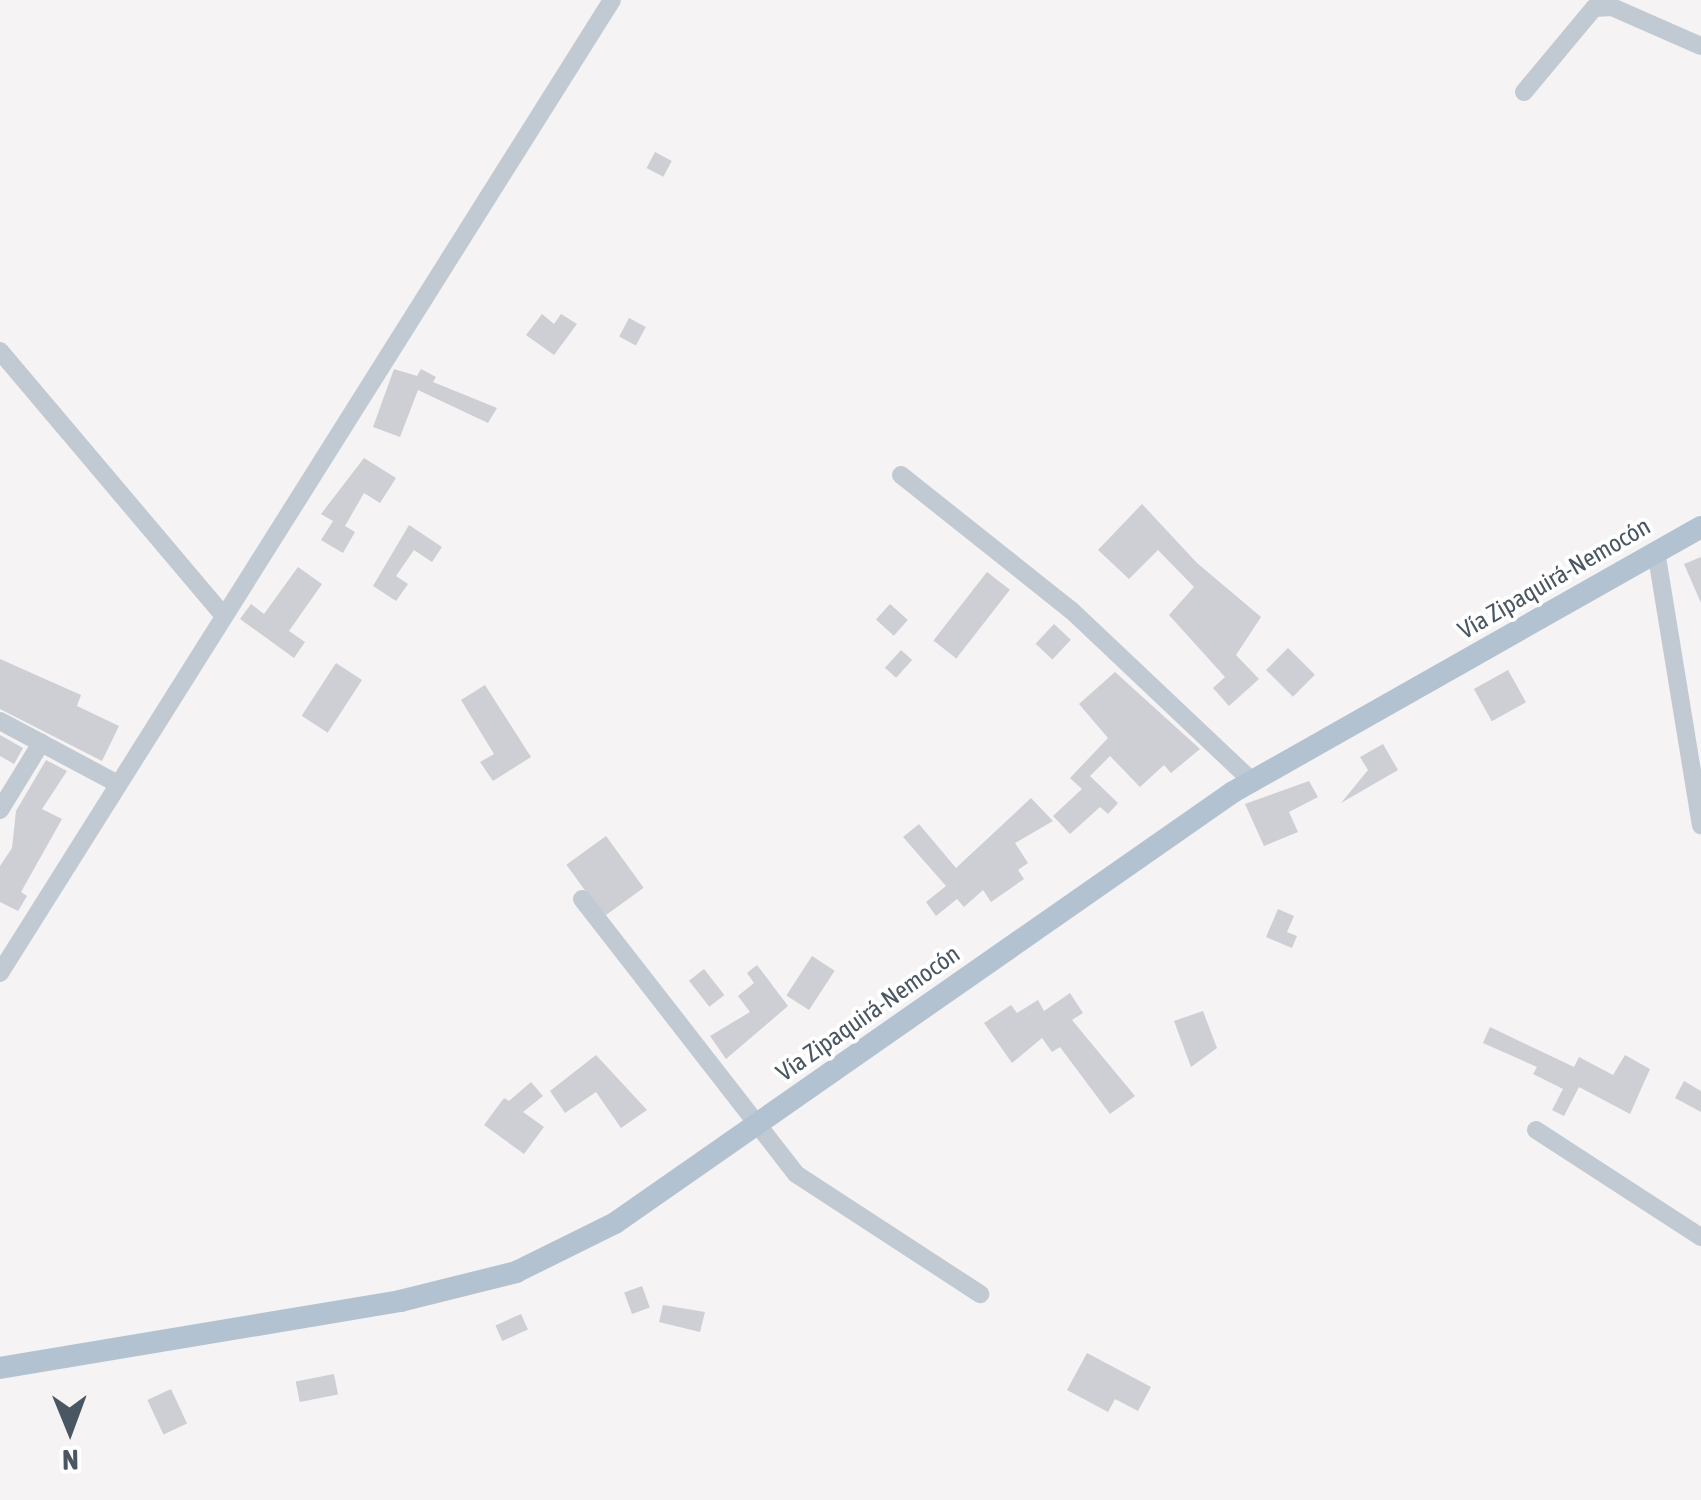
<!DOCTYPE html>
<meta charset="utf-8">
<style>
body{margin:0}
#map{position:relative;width:1701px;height:1500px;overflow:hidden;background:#f5f3f3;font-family:"Asap Condensed",sans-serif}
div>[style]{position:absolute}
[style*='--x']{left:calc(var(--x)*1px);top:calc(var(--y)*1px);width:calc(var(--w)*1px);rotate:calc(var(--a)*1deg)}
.building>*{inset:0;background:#cdcfd5;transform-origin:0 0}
.minor>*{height:18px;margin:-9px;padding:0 9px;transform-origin:9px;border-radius:9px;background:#c1cad2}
.major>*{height:22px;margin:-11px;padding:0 11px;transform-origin:11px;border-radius:11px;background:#b3c2d1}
span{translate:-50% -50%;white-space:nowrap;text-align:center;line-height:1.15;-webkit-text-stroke:8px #fff;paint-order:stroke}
.street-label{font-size:25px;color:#4a5661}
.north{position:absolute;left:20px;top:1380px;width:100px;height:100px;-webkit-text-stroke:8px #fff;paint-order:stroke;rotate:179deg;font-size:28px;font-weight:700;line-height:40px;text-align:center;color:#4a5661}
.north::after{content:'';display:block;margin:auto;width:35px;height:45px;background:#4a5661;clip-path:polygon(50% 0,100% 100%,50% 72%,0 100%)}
</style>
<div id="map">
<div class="building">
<i style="left:655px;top:152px;width:19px;height:18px;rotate:28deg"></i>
<i style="clip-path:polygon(542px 314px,554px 324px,561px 314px,577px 324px,554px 355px,526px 335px)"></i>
<i style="left:629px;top:318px;width:19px;height:21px;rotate:28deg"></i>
<i style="clip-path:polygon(394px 369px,417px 376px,421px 369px,436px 377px,433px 382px,497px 408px,488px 423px,418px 390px,400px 437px,373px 427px)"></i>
<i style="clip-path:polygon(364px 458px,396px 478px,380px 503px,364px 493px,345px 526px,355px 532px,343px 553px,321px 540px,333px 521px,321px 514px)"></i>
<i style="clip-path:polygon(1142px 504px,1197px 563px,1261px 617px,1236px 655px,1259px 679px,1229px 706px,1213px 688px,1225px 677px,1169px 615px,1194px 587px,1158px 550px,1129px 579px,1098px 550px)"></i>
<i style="clip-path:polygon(409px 525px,442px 547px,432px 562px,414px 550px,396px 576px,408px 584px,396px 601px,373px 586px)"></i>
<i style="clip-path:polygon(1701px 557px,1701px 603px,1684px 564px)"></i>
<i style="clip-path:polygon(298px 567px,322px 584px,289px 631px,305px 642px,294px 658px,240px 619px,251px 604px,264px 614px)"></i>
<i style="left:987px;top:572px;width:29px;height:87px;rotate:38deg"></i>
<i style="left:890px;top:604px;width:24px;height:21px;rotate:42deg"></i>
<i style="left:1054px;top:624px;width:23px;height:27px;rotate:43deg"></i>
<i style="left:1288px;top:648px;width:38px;height:31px;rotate:45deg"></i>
<i style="left:901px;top:650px;width:15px;height:24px;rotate:42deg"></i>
<i style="clip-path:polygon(0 659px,81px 695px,77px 706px,119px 726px,102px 761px,0 709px)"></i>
<i style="left:336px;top:663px;width:31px;height:63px;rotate:33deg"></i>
<i style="left:1508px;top:670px;width:37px;height:39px;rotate:61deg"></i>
<i style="clip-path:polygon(1115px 672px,1200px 749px,1171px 773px,1164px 765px,1140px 787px,1110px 756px,1090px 776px,1118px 803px,1108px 814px,1100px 807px,1070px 834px,1053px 816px,1082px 789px,1070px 778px,1108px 738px,1079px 704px)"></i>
<i style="clip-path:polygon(485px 685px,531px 757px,493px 781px,480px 762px,494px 754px,461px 700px)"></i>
<i style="clip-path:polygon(0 735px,23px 748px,14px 764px,0 756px)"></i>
<i style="clip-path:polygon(1383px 744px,1398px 770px,1341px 803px,1368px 770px,1360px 757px)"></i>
<i style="clip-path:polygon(46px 760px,67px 771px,42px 809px,62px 819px,21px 892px,27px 896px,18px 911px,0 902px,0 866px,12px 848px,16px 811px)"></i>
<i style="clip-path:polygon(1309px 781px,1318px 797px,1289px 812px,1298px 832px,1264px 846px,1245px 804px)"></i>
<i style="clip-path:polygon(1031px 798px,1053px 821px,1015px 843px,1028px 863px,1018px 870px,1024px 879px,991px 902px,983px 890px,964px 907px,957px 899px,936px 916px,926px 902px,946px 886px,903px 837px,919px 824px,956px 868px)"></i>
<i style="left:606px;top:836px;width:64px;height:49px;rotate:54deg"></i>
<i style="clip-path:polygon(1278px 909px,1294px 916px,1287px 932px,1297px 936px,1292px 948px,1266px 937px)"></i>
<i style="left:812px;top:956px;width:27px;height:47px;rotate:33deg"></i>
<i style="clip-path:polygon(757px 965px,788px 1006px,726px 1059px,710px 1036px,750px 1012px,738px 996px,754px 983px,747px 973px)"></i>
<i style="left:704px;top:969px;width:33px;height:19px;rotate:52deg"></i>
<i style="clip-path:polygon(1070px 993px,1083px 1013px,1072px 1020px,1135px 1096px,1110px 1114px,1060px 1047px,1052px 1052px,1042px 1038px,1012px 1063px,984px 1023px,1011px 1005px,1017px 1013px,1038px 1000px,1044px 1011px)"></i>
<i style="clip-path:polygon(1203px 1011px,1217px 1048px,1191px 1067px,1174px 1021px)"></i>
<i style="clip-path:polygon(1490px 1027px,1574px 1067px,1579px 1057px,1613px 1075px,1625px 1055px,1650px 1069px,1630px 1114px,1579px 1087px,1564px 1116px,1552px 1110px,1563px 1089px,1533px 1074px,1537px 1067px,1483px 1043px)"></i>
<i style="clip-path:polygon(596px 1055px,647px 1110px,621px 1128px,596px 1092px,565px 1113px,550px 1091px)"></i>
<i style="clip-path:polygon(1684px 1081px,1701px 1091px,1701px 1112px,1675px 1098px)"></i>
<i style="clip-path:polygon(531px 1082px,543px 1096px,523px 1112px,544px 1127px,524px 1154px,484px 1125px,504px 1098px,509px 1101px)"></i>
<i style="left:642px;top:1286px;width:23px;height:19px;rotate:70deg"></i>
<i style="clip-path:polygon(663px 1305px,705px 1312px,700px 1332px,659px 1322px)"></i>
<i style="left:521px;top:1314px;width:17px;height:28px;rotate:66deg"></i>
<i style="clip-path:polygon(1087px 1353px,1151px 1387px,1138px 1411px,1115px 1399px,1108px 1412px,1067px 1390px)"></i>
<i style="left:334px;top:1374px;width:21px;height:39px;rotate:79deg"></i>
<i style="left:171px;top:1389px;width:38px;height:26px;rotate:65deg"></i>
</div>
<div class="minor">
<i style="--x:1524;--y:92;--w:109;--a:-50.2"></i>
<i style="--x:1594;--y:8;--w:18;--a:-3"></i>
<i style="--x:1612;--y:7;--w:97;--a:23.7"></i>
<i style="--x:0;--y:351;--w:346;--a:49.8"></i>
<i style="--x:901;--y:475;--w:217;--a:38.5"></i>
<i style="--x:1071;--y:610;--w:249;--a:43.4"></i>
<i style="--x:1656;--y:551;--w:278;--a:80.7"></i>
<i style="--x:0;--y:721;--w:134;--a:28.1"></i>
<i style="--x:0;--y:810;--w:79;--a:-58.5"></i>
<i style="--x:582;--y:899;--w:348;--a:52.1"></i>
<i style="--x:796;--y:1174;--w:220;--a:33.1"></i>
<i style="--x:0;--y:973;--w:1149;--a:-57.83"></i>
<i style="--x:1536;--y:1130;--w:197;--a:33"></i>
</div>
<div class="major">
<i style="--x:0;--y:1368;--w:406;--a:-9.5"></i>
<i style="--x:400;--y:1301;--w:120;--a:-14"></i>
<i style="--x:516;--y:1272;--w:110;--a:-26.3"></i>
<i style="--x:615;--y:1223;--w:753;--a:-34.89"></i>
<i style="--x:1233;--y:792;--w:538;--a:-29.52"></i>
</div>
<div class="street-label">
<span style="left:1554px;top:578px;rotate:-30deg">Vía Zipaquirá-Nemocón</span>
<span style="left:868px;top:1013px;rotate:-35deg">Vía Zipaquirá-Nemocón</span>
</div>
<div class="north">N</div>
</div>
